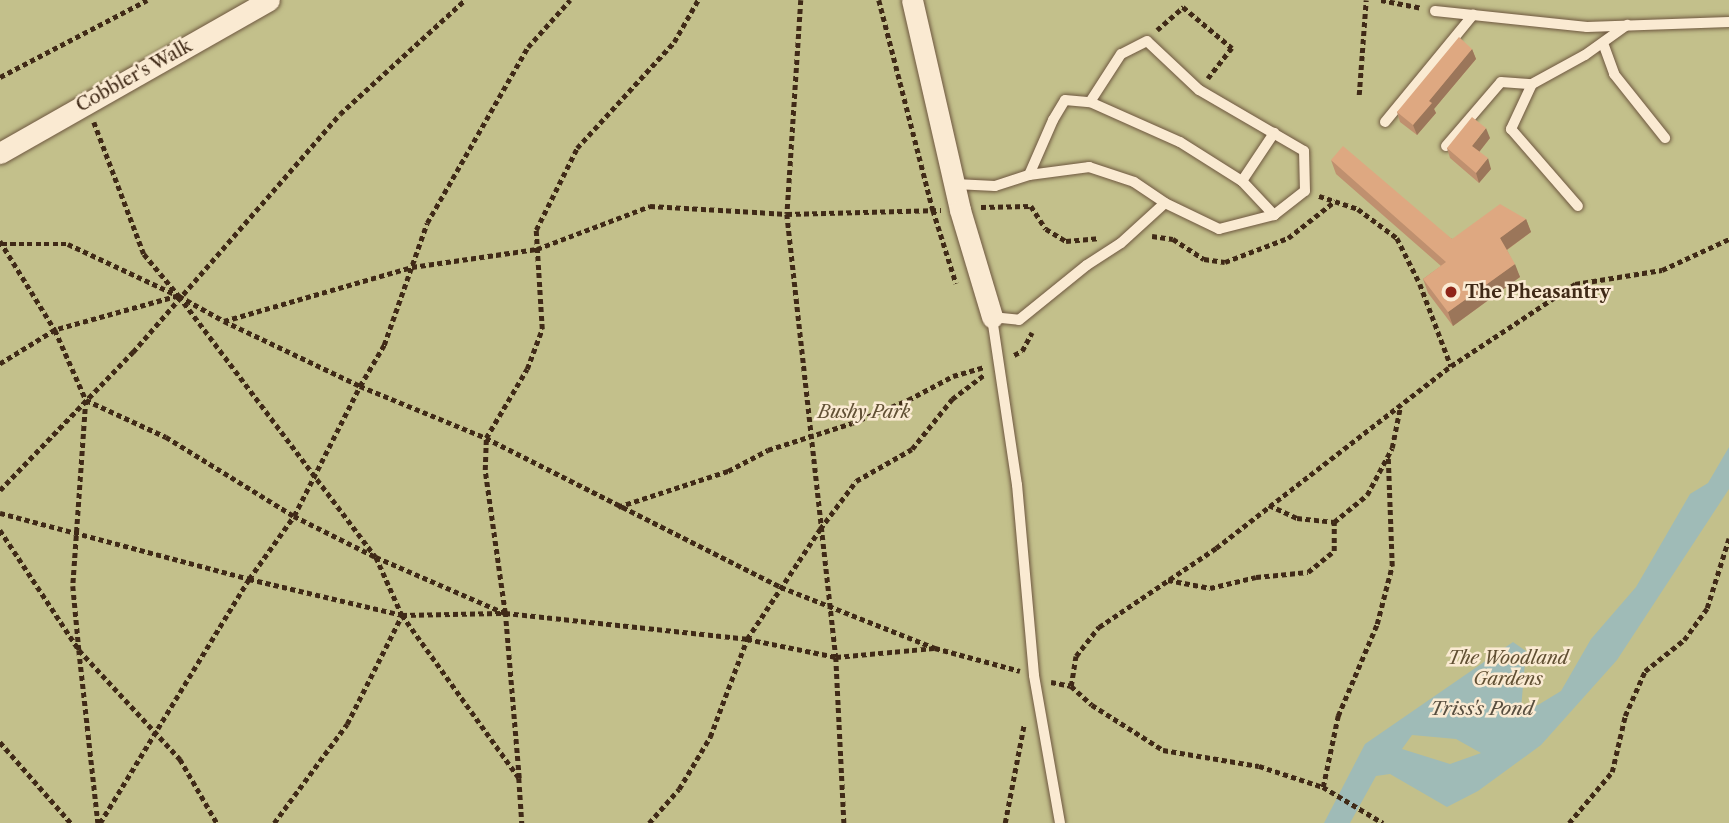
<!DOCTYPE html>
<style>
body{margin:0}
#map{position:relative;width:1729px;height:823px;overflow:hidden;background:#f8deb9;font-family:"Libre Caslon Text",serif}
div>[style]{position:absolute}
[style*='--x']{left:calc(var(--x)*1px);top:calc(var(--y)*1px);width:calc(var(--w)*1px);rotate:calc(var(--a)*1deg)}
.green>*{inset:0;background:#c3c08b;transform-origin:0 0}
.water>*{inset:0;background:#9fbbb7}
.path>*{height:4.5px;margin-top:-2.25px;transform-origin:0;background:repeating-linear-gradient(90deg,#402a17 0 5px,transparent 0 8.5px)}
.roads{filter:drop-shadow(0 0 2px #6e5740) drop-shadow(0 0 2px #6e5740)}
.lane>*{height:10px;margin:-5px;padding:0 5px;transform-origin:5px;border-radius:5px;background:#faead2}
.street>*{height:21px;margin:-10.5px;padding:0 10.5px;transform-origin:10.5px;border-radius:10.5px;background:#faead2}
.wall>*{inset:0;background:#bf906f}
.shaded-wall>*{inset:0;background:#9b765a}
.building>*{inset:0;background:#dea881}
.dots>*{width:19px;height:19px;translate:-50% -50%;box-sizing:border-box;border:4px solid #faead2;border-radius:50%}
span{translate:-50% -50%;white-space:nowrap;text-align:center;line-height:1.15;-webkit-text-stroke:5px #faead2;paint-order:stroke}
.street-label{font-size:18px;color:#402a17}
.poi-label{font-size:18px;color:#402a17;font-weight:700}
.left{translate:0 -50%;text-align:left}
.park-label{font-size:18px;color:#615034;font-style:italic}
.water-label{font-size:19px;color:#584e3f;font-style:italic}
</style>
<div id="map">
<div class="green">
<i style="left:0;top:0;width:1729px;height:823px"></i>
</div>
<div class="water">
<i style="clip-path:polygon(evenodd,1729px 447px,1729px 489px,1617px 660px,1541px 745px,1478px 791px,1447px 807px,1390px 774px,1376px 776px,1350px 823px,1324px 823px,1365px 744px,1513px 642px,1526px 651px,1521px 709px,1538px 705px,1561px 691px,1591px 639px,1636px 587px,1690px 494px,1708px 483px,1729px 447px,1412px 735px,1456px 739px,1481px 753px,1450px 764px,1402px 749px,1412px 735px)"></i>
</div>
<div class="path">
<i style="--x:801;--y:0;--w:214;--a:93.7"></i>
<i style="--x:787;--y:214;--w:446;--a:83.7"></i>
<i style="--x:836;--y:657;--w:166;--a:87.2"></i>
<i style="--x:879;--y:0;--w:217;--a:75.6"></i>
<i style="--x:933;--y:210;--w:77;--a:72.5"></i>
<i style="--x:1381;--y:0;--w:42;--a:11"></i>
<i style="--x:1157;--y:30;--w:35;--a:-41"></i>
<i style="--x:1183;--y:7;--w:64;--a:39.9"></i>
<i style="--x:1232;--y:48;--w:39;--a:128"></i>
<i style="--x:0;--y:77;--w:166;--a:-27.6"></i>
<i style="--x:1359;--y:95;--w:95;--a:-85.8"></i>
<i style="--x:94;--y:122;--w:141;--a:69.3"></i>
<i style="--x:144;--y:254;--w:55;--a:50.2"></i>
<i style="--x:179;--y:296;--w:51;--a:29.1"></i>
<i style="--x:224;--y:321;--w:151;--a:25.5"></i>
<i style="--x:360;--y:386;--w:136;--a:22.4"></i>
<i style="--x:486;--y:438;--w:330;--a:26.8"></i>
<i style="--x:781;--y:587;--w:166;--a:21.6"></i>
<i style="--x:935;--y:648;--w:88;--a:15.1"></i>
<i style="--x:1319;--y:196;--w:41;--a:18.4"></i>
<i style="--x:1358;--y:209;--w:49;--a:36.6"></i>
<i style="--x:1397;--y:238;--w:51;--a:63.4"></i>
<i style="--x:1420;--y:284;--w:88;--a:69.3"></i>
<i style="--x:981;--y:207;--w:50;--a:-1.1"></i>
<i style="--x:1031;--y:206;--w:27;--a:57"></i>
<i style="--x:1046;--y:229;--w:23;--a:31"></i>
<i style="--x:1066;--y:241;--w:32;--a:-5"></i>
<i style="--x:1152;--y:236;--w:21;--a:8"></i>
<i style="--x:1173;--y:239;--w:37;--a:33"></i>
<i style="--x:1204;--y:259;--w:21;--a:8"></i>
<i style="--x:1225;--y:262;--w:67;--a:-20.9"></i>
<i style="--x:1288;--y:238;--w:60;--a:-38.2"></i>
<i style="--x:0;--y:241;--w:105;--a:58.3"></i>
<i style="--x:55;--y:330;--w:65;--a:148.3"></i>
<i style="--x:2;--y:244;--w:66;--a:0"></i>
<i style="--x:68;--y:244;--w:123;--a:25.1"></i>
<i style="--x:179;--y:296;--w:327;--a:53"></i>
<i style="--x:376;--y:557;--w:64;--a:65.9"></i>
<i style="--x:402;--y:615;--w:201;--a:54.3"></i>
<i style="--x:519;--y:778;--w:45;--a:86.2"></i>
<i style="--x:178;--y:296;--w:128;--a:164.5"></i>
<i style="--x:55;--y:330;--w:77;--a:66.1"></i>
<i style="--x:86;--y:400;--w:186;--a:94"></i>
<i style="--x:73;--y:586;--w:64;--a:84.6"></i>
<i style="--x:79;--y:650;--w:149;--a:47.2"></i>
<i style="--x:180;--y:759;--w:74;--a:60"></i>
<i style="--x:224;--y:321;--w:196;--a:-16"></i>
<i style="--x:412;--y:267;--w:126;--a:-8.2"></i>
<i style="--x:537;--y:249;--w:121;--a:-20.8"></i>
<i style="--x:650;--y:206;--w:137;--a:3.3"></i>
<i style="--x:787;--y:214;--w:154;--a:-1.5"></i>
<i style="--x:1014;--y:355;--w:9;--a:-27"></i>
<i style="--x:1022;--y:351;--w:21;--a:-62"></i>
<i style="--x:86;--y:400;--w:88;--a:24.8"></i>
<i style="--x:166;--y:437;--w:150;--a:31.7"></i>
<i style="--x:294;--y:516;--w:92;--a:26.6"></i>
<i style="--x:376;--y:557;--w:141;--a:23.5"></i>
<i style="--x:505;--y:613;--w:243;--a:6.1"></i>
<i style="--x:747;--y:639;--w:91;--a:11.4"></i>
<i style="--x:836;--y:657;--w:98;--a:-5.2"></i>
<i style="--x:0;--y:490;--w:192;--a:-46.1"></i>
<i style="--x:133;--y:352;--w:315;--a:-49"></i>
<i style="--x:340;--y:114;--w:169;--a:-42.4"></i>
<i style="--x:1269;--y:505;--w:31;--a:25"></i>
<i style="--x:1297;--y:518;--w:37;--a:6"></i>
<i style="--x:1334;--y:522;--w:43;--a:-39.3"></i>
<i style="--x:1367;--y:495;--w:53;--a:-62"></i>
<i style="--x:1392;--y:448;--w:41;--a:-78.7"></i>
<i style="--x:618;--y:507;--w:116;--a:-18.1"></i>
<i style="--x:728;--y:471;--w:45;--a:-27.7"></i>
<i style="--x:768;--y:450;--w:88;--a:-17.8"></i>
<i style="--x:852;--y:423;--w:61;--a:-22.3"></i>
<i style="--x:908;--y:400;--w:51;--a:-28.1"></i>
<i style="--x:953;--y:376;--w:33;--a:-16"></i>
<i style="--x:0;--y:513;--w:258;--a:14.8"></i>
<i style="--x:249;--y:579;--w:157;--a:13.2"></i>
<i style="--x:402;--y:615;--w:99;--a:-1.2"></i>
<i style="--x:0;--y:530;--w:144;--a:56.6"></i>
<i style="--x:79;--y:650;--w:174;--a:83.7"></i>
<i style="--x:1168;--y:580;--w:43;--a:10.8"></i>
<i style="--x:1210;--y:588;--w:47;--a:-13.4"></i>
<i style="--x:1256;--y:577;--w:52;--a:-5.5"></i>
<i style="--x:1308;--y:572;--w:33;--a:-39"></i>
<i style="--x:1334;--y:551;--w:29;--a:-90"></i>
<i style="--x:1051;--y:682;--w:20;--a:11"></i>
<i style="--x:1071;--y:686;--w:28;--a:42"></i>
<i style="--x:1092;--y:705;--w:84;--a:32.4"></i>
<i style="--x:1163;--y:750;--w:97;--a:9.5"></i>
<i style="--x:1259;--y:766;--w:67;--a:18.2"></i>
<i style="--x:1323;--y:787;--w:70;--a:31"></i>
<i style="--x:1071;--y:686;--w:30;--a:-81"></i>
<i style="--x:1076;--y:656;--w:37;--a:-52"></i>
<i style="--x:1099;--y:627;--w:141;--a:-34"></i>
<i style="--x:1216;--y:548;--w:297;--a:-37.8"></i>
<i style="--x:1451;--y:366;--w:149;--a:-33.5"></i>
<i style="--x:1575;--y:284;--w:88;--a:-9.1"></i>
<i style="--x:1662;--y:270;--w:74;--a:-24.8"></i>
<i style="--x:0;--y:742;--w:108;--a:48.8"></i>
<i style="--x:519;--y:778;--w:166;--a:-94.8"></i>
<i style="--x:505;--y:613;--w:144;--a:-98"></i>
<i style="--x:485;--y:470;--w:32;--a:-88"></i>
<i style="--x:486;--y:438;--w:80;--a:-59.3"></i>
<i style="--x:527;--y:369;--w:43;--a:-69.4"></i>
<i style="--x:542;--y:329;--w:99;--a:-93.5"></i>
<i style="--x:536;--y:230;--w:92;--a:-63.4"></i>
<i style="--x:577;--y:148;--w:144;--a:-47.5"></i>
<i style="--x:674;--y:42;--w:48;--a:-60.3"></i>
<i style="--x:1323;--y:787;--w:73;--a:-78.1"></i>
<i style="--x:1338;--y:716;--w:100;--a:-67"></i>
<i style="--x:1377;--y:624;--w:60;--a:-75.5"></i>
<i style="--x:1392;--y:566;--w:110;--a:-92.1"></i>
<i style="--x:100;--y:823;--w:286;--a:-58.6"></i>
<i style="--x:249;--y:579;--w:77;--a:-54.5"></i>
<i style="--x:294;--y:516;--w:146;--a:-63.1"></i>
<i style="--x:360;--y:386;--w:48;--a:-59.7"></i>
<i style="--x:384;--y:345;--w:129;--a:-70.6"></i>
<i style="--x:427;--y:223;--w:203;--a:-60.2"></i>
<i style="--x:528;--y:47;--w:63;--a:-48.2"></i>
<i style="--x:274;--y:823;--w:123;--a:-53.6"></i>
<i style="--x:347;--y:724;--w:122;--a:-63.2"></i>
<i style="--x:649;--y:823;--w:45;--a:-48.6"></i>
<i style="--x:679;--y:789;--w:61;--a:-59.2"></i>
<i style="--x:710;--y:737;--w:105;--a:-69.3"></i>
<i style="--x:747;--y:639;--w:132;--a:-56.4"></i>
<i style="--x:820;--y:529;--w:60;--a:-53.1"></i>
<i style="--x:856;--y:481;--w:64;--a:-29.7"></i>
<i style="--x:912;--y:449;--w:64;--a:-51.3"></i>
<i style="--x:952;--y:399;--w:40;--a:-37"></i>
<i style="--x:1005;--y:823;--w:101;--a:-79.1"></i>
<i style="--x:1569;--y:823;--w:67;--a:-49.9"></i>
<i style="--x:1612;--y:772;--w:57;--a:-76.9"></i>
<i style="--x:1625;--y:716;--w:49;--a:-66"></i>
<i style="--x:1645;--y:671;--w:50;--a:-38.5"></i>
<i style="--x:1684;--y:640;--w:39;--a:-54"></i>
<i style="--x:1707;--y:608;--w:73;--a:-72.6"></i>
</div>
<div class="roads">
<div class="lane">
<i style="--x:1435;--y:11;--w:153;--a:6"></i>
<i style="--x:1587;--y:27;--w:142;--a:-2"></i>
<i style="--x:1603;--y:43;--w:33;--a:70"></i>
<i style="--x:1614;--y:74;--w:82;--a:51.4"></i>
<i style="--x:1532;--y:84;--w:50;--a:115"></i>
<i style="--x:1511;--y:129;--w:102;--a:49"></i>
<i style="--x:1385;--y:122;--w:139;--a:-50.6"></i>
<i style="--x:1446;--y:146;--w:84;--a:-49.3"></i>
<i style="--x:1501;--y:82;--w:31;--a:4"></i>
<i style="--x:1532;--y:84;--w:60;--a:-28.7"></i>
<i style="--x:1585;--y:55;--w:52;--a:-35.5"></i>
<i style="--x:1029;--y:175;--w:60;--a:-66.4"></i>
<i style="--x:1053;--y:120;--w:23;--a:-59"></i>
<i style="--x:1065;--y:100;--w:25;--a:5"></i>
<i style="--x:1090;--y:102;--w:98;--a:24"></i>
<i style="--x:1180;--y:142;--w:73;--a:32.2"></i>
<i style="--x:1242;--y:181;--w:47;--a:46.7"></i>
<i style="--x:1242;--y:181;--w:58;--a:-56.3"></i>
<i style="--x:955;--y:184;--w:40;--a:2.9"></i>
<i style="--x:995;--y:186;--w:36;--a:-18"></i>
<i style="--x:1029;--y:175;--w:61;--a:-7.6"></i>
<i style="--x:1089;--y:167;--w:47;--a:18.4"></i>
<i style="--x:1134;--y:182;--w:37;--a:34"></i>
<i style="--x:1165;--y:203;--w:60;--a:25.7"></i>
<i style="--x:1219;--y:229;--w:57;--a:-14.3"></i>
<i style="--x:1274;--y:215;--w:39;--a:-38"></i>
<i style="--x:1305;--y:191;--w:40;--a:-91.4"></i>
<i style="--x:1304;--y:151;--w:121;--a:-149.8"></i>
<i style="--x:1199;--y:90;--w:71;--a:-136.7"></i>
<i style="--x:1147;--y:41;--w:29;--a:153"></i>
<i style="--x:1121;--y:54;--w:57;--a:122.9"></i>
<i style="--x:1060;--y:823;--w:150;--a:-100"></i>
<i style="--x:1034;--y:675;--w:191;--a:-95.1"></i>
<i style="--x:1017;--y:485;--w:170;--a:-98.5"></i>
<i style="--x:992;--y:317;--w:27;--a:6"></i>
<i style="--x:1019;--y:320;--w:87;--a:-39"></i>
<i style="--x:1087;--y:265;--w:40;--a:-32.9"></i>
<i style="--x:1121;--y:243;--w:59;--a:-42.3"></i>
</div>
<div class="street">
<i style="--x:912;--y:0;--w:215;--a:77.1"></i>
<i style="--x:960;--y:210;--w:112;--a:73.3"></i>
<i style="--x:0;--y:153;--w:309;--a:-29.6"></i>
</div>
</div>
<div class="wall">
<i style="clip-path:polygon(1472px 49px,1476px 59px,1434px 109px,1436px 113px,1417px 135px,1400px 122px,1397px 112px)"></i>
<i style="clip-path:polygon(1490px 138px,1479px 152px,1491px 169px,1479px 183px,1450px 158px,1447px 148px)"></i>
<i style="clip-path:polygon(1331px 160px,1452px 239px,1526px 219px,1531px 232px,1507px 250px,1520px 277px,1453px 326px,1428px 293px,1423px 279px,1441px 266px,1336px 174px)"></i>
</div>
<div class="shaded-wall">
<i style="clip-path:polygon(1472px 49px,1476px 59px,1434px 109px,1436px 113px,1417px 135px,1413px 125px,1429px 101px)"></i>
<i style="clip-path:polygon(1486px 128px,1490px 138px,1476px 156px,1472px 146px)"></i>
<i style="clip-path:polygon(1488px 158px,1491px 169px,1479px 183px,1476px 173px)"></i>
<i style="clip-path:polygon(1526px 219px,1531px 232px,1505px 251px,1500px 238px)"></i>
<i style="clip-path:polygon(1515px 264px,1520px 277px,1453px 326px,1448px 312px)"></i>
</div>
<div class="building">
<i style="clip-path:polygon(1459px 37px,1472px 49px,1429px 101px,1432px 103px,1413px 125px,1397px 112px)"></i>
<i style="clip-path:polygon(1472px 117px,1486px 128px,1472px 146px,1488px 158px,1476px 173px,1447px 148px)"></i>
<i style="clip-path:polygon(1343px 146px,1452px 239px,1500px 204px,1526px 219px,1500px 238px,1515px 264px,1448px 312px,1423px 279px,1446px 262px,1331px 160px)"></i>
</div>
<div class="dots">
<i style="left:1451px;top:292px;background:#8f2418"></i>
</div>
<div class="street-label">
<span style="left:134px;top:76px;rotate:-29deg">Cobbler's Walk</span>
</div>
<div class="poi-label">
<span class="left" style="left:1465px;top:292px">The Pheasantry</span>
</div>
<div class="park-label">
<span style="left:864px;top:412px">Bushy Park</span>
<span style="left:1508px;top:669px">The Woodland<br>Gardens</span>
</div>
<div class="water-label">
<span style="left:1482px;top:709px">Triss's Pond</span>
</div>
</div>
